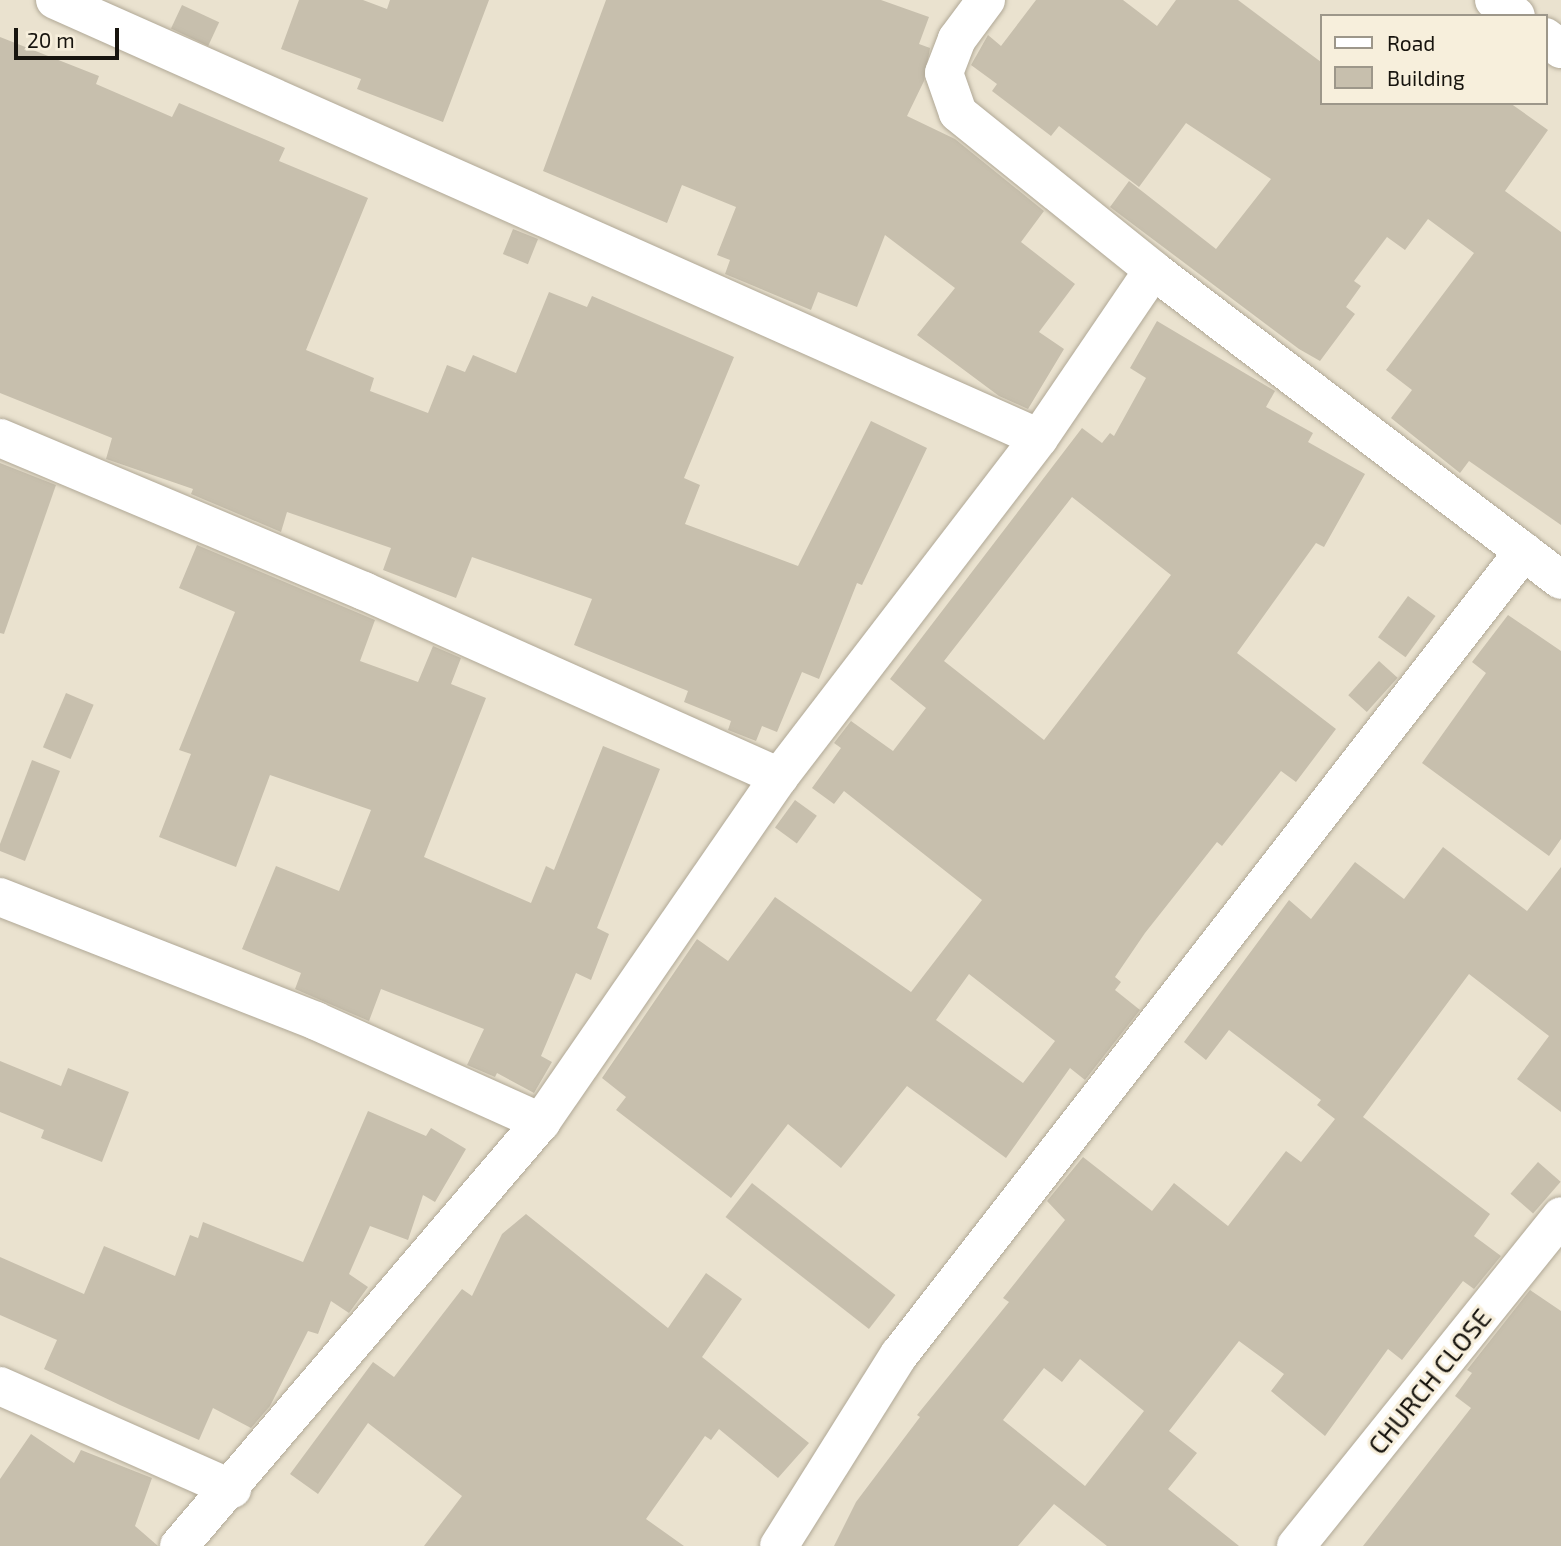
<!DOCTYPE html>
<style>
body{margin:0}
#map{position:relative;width:1561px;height:1546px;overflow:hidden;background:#eae2cf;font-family:"Exo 2",sans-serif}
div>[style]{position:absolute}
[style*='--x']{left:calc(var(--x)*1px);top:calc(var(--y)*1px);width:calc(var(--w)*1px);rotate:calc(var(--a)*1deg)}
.building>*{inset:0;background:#c7bfad;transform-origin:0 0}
.roads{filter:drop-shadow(0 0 2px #b0a896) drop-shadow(0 0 2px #b0a896)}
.minor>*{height:38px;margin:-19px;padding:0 19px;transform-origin:19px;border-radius:19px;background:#fff}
span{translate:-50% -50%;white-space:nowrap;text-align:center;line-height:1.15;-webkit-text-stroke:6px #f7efdc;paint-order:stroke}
.street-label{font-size:26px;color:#17140e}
.legend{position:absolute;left:1320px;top:14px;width:228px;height:91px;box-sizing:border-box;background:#f7efdc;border:2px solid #9d978a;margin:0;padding:9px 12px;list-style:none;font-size:21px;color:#17140e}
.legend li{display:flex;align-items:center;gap:14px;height:35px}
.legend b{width:35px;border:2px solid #9d978a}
.scale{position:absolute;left:14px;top:28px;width:105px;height:32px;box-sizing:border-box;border:4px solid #17140e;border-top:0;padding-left:9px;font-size:21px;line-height:24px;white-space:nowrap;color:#17140e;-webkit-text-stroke:5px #f7efdc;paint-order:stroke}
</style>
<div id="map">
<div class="building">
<i style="clip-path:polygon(299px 0,363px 0,387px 9px,390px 0,489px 0,443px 122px,357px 89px,361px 79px,281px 49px)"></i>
<i style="clip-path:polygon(606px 0,881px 0,929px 17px,919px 44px,930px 48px,924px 81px,907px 116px,955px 139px,1044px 211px,1021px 242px,1075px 284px,1039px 332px,1064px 349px,1028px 409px,999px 396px,917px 335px,955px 288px,885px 235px,857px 307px,818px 292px,811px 310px,725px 274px,730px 260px,717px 255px,736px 207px,682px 185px,667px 223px,543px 171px)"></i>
<i style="clip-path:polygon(1036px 0,1123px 0,1157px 26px,1176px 0,1238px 0,1321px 62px,1321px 103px,1510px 103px,1548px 130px,1505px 191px,1561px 232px,1561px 525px,1469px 461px,1460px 473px,1391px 418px,1412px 390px,1386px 370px,1474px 253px,1428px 219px,1405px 250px,1387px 237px,1354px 281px,1361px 286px,1346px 307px,1355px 314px,1320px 361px,1299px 349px,1110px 207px,1129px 181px,1216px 249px,1271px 179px,1186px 123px,1139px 187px,1059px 126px,1051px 136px,992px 91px,997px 84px,971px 65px,988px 35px,1001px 46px)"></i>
<i style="left:182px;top:5px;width:41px;height:26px;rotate:25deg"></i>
<i style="clip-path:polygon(0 37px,99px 76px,96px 84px,172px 117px,179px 103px,285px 148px,279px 161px,368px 198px,306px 350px,374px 378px,370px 391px,428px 413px,447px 365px,465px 372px,473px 355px,516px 373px,549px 292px,587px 307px,592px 296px,734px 357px,684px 478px,700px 485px,685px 524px,798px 566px,871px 421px,927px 448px,862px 585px,857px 583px,819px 679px,802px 672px,777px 732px,762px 726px,756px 741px,728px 730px,731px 721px,684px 702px,688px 691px,574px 645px,592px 599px,472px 557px,456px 598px,383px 570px,391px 548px,287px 512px,281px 532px,191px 494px,193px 489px,106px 459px,112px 438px,0 393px)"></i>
<i style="left:513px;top:229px;width:27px;height:27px;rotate:22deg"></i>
<i style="clip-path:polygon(evenodd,1157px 321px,1275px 391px,1266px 407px,1313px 433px,1308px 442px,1365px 474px,1324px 547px,1316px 543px,1237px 653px,1336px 729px,1296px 782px,1281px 771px,1222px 846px,1217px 842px,1145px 933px,1115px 977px,1121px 982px,1115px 990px,1140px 1010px,1085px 1080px,1070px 1068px,1006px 1158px,907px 1086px,841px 1168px,788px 1124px,731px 1198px,616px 1110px,626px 1097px,602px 1078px,697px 939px,728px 961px,775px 897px,911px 992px,982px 900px,844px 791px,834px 804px,812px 788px,841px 748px,834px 743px,851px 721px,893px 751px,926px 708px,890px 679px,1082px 428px,1102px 443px,1110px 433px,1114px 436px,1146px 378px,1130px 368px,1157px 321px,1072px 497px,1171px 575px,1044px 740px,944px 661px,1072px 497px,1157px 321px,969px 974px,1055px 1041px,1023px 1083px,936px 1020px,969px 974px)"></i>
<i style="clip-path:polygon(0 463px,56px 485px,4px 634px,0 633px)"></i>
<i style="clip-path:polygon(197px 545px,375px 620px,360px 661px,418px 682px,433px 646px,461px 658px,451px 684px,486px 698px,424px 857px,531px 903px,546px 866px,554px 870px,603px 746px,660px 769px,597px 928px,609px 934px,591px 980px,576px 973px,541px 1056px,552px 1062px,534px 1093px,497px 1073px,495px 1077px,467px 1065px,484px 1029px,381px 989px,369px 1021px,295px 989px,301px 973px,242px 949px,276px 866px,339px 891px,371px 810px,270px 775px,236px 867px,159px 837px,191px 754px,179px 750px,235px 612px,179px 588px)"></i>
<i style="left:1408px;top:596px;width:34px;height:51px;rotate:36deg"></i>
<i style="clip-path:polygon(1508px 615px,1561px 651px,1561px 839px,1549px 856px,1422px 763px,1486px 673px,1472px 662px)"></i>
<i style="left:1379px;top:661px;width:25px;height:46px;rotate:42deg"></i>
<i style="left:66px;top:693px;width:30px;height:59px;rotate:23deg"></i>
<i style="clip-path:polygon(32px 760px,60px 771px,25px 861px,0 851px,0 844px)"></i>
<i style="left:795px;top:800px;width:27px;height:34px;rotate:36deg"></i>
<i style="clip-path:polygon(evenodd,1443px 847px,1527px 911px,1561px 867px,1561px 1112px,1517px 1079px,1549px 1036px,1469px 974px,1363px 1117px,1490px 1214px,1474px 1236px,1501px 1256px,1474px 1289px,1463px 1281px,1402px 1360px,1388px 1349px,1325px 1436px,1271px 1391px,1284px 1374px,1239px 1341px,1169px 1431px,1197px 1453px,1168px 1489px,1239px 1546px,1107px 1546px,1054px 1504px,1018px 1546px,834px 1546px,856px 1502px,920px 1417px,917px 1415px,1009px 1302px,1003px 1298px,1065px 1220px,1047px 1201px,1083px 1157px,1152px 1211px,1174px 1183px,1228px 1226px,1286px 1151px,1301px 1162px,1335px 1119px,1317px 1105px,1321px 1100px,1229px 1030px,1206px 1060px,1184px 1042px,1289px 900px,1311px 919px,1355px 862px,1404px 899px,1443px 847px,1080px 1359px,1144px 1411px,1085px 1486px,1003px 1420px,1044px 1368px,1062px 1382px,1080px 1359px)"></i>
<i style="clip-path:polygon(0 1061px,61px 1086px,68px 1068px,129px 1092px,102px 1162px,41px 1138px,44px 1130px,0 1112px)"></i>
<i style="clip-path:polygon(368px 1111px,426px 1136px,431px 1128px,466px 1149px,435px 1202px,423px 1195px,408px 1240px,370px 1226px,349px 1274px,368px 1287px,349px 1313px,331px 1301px,318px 1334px,308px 1331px,270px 1406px,251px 1428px,213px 1408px,199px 1440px,120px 1405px,44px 1369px,57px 1340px,0 1315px,0 1257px,84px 1294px,104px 1246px,175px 1276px,190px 1235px,198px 1238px,203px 1222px,303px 1262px)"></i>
<i style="left:1538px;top:1162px;width:30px;height:42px;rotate:41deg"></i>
<i style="left:752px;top:1183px;width:182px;height:43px;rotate:38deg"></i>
<i style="clip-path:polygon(526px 1214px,668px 1328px,706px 1273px,742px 1299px,702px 1357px,809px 1443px,778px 1478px,719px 1429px,711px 1440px,705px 1436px,646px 1519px,684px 1546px,424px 1546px,462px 1496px,368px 1423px,318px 1494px,290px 1474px,373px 1362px,394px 1377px,462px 1289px,472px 1296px,502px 1234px)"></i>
<i style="clip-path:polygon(1530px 1290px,1561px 1311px,1561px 1546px,1363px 1546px,1471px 1408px,1455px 1396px,1472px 1373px,1467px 1370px)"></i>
<i style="clip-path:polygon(31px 1434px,74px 1463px,81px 1450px,152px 1478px,135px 1526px,158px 1546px,0 1546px,0 1479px)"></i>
</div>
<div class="roads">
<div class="minor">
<i style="--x:55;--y:0;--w:1077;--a:23.99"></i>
<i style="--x:986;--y:0;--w:49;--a:126.6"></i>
<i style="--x:957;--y:39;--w:36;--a:111"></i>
<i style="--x:944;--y:73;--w:42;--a:70.7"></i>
<i style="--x:958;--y:113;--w:250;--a:38.8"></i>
<i style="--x:1153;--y:270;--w:512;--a:37.23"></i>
<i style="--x:1494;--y:0;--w:27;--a:36"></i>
<i style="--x:1545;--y:37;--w:20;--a:37"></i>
<i style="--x:0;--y:438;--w:395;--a:22.8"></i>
<i style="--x:364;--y:591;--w:455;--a:24.1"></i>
<i style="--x:0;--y:897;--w:339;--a:21.4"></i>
<i style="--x:316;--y:1021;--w:247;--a:24.2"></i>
<i style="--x:0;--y:1386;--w:254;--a:23.9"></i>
<i style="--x:179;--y:1546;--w:558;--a:-49.51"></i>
<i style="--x:541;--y:1122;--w:419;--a:-55.4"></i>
<i style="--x:779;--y:777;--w:427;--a:-52.5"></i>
<i style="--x:1039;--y:438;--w:203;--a:-55.8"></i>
<i style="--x:779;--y:1546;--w:226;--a:-57.9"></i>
<i style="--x:899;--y:1355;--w:1018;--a:-52.14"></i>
<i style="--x:1296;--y:1546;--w:423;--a:-51.2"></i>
</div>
</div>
<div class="street-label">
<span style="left:1429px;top:1381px;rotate:-51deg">CHURCH CLOSE</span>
</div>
<ul class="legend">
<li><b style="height:9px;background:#fff"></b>Road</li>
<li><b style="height:19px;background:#c7bfad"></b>Building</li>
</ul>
<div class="scale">20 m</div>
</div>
